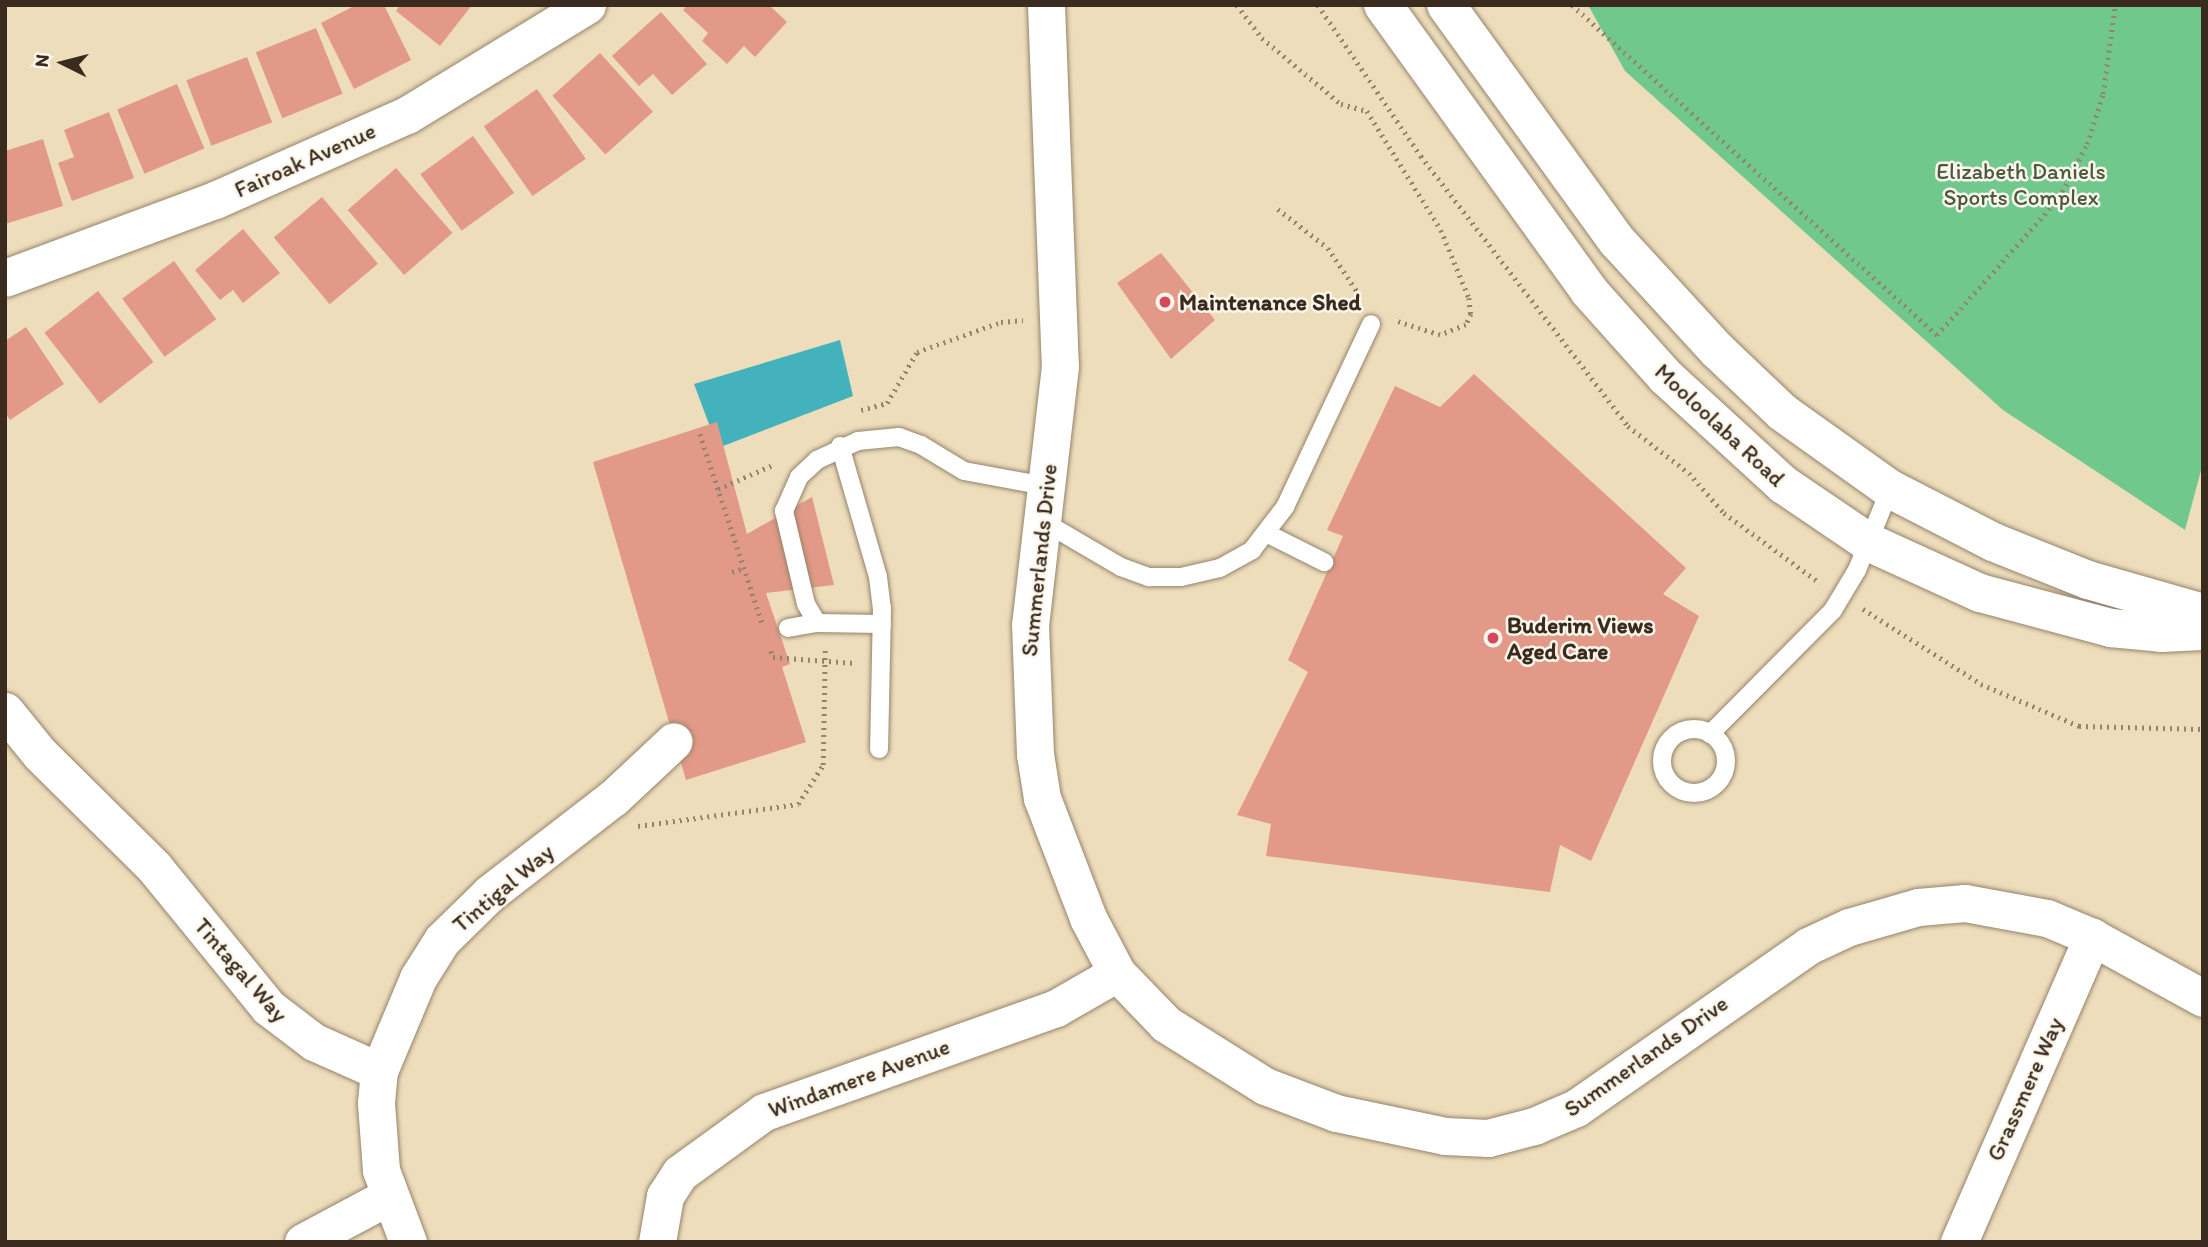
<!DOCTYPE html>
<style>
body{margin:0}
#map{position:relative;width:2208px;height:1247px;overflow:hidden;background:#edb;font-family:Itim,sans-serif}
div>[style]{position:absolute}
[style*='--x']{left:calc(var(--x)*1px);top:calc(var(--y)*1px);width:calc(var(--w)*1px);rotate:calc(var(--a)*1deg)}
.green>*{inset:0;background:#71c88d}
.water>*{inset:0;background:#43b2bd}
.building>*{inset:0;background:#e39987;transform-origin:0 0}
.path>*{height:4.5px;margin-top:-2.25px;transform-origin:0;background:repeating-linear-gradient(90deg,#94846c 0 2px,transparent 0 7px)}
.roads{filter:drop-shadow(0 0 2px #94846c) drop-shadow(0 0 2px #94846c)}
.lane>*{height:18px;margin:-9px;padding:0 9px;transform-origin:9px;border-radius:9px;background:#fff}
.lane>.ring{margin:-9px;padding:0;box-sizing:content-box;background:none;border:18px solid #fff;border-radius:50%}
.street>*{height:37px;margin:-18.5px;padding:0 18.5px;transform-origin:18.5px;border-radius:18.5px;background:#fff}
.secondary>*{height:38px;margin:-19px;padding:0 19px;transform-origin:19px;border-radius:19px;background:#fff}
.dots>*{width:19px;height:19px;translate:-50% -50%;box-sizing:border-box;border:4px solid #fbf7ec;border-radius:50%}
span{translate:-50% -50%;white-space:nowrap;text-align:center;line-height:1.15;-webkit-text-stroke:5px #fbf7ec;paint-order:stroke}
.street-label{font-size:23px;color:#3b2a1e}
.park-label{font-size:23px;color:#4b593f}
.poi-label{font-size:23px;color:#3b2a1e;font-weight:700}
.left{translate:0 -50%;text-align:left}
.frame{position:absolute;inset:0;border:7px solid #3b2a1e;pointer-events:none}
.north{position:absolute;left:28px;top:28px;width:70px;height:70px;-webkit-text-stroke:5px #fbf7ec;paint-order:stroke;rotate:276deg;font-size:19px;font-weight:700;line-height:28px;text-align:center;color:#3b2a1e}
.north::after{content:'';display:block;margin:auto;width:24px;height:32px;background:#3b2a1e;clip-path:polygon(50% 0,100% 100%,50% 72%,0 100%)}
</style>
<div id="map">
<div class="green">
<i style="clip-path:polygon(1588px 5px,2203px 5px,2203px 463px,2185px 530px,2003px 410px,1625px 71px)"></i>
</div>
<div class="water">
<i style="clip-path:polygon(840px 340px,853px 396px,718px 448px,694px 384px)"></i>
</div>
<div class="building">
<i style="clip-path:polygon(356px 5px,384px 5px,411px 60px,354px 89px,321px 23px)"></i>
<i style="clip-path:polygon(400px 5px,472px 5px,440px 46px,396px 11px)"></i>
<i style="clip-path:polygon(687px 5px,769px 5px,787px 22px,755px 57px,744px 46px,727px 64px,702px 41px,708px 33px,683px 10px)"></i>
<i style="clip-path:polygon(661px 12px,707px 64px,672px 95px,653px 74px,639px 86px,612px 56px)"></i>
<i style="left:316px;top:28px;width:71px;height:65px;rotate:68deg"></i>
<i style="left:600px;top:53px;width:79px;height:64px;rotate:48deg"></i>
<i style="left:247px;top:57px;width:70px;height:65px;rotate:69deg"></i>
<i style="left:177px;top:84px;width:70px;height:65px;rotate:67deg"></i>
<i style="left:537px;top:89px;width:85px;height:65px;rotate:55deg"></i>
<i style="clip-path:polygon(109px 112px,134px 178px,72px 201px,58px 163px,74px 157px,64px 130px)"></i>
<i style="left:473px;top:136px;width:70px;height:65px;rotate:54deg"></i>
<i style="clip-path:polygon(43px 139px,63px 206px,5px 224px,5px 151px)"></i>
<i style="left:396px;top:168px;width:86px;height:64px;rotate:49deg"></i>
<i style="left:322px;top:197px;width:87px;height:63px;rotate:50deg"></i>
<i style="clip-path:polygon(243px 229px,280px 273px,243px 303px,233px 290px,220px 300px,195px 270px)"></i>
<i style="clip-path:polygon(1161px 253px,1215px 320px,1171px 359px,1117px 283px)"></i>
<i style="left:174px;top:261px;width:72px;height:64px;rotate:54deg"></i>
<i style="left:98px;top:291px;width:90px;height:68px;rotate:52deg"></i>
<i style="clip-path:polygon(26px 327px,64px 384px,10px 420px,5px 413px,5px 341px)"></i>
<i style="clip-path:polygon(1474px 374px,1686px 568px,1663px 594px,1699px 616px,1591px 861px,1560px 845px,1550px 892px,1266px 856px,1271px 824px,1237px 815px,1308px 672px,1288px 660px,1343px 536px,1327px 530px,1395px 386px,1440px 407px)"></i>
<i style="clip-path:polygon(717px 422px,747px 534px,812px 497px,834px 585px,766px 593px,790px 664px,782px 667px,806px 742px,686px 780px,593px 462px)"></i>
</div>
<div class="path">
<i style="--x:1237;--y:5;--w:41;--a:52.9"></i>
<i style="--x:1262;--y:38;--w:103;--a:39.9"></i>
<i style="--x:1341;--y:104;--w:27;--a:15"></i>
<i style="--x:1367;--y:111;--w:140;--a:58.1"></i>
<i style="--x:1441;--y:230;--w:74;--a:67.6"></i>
<i style="--x:1469;--y:298;--w:16;--a:83"></i>
<i style="--x:1471;--y:314;--w:12;--a:114"></i>
<i style="--x:1466;--y:325;--w:28;--a:159"></i>
<i style="--x:1440;--y:335;--w:46;--a:-162.3"></i>
<i style="--x:1318;--y:5;--w:183;--a:55.7"></i>
<i style="--x:1421;--y:156;--w:340;--a:52.5"></i>
<i style="--x:1628;--y:426;--w:77;--a:37.6"></i>
<i style="--x:1689;--y:473;--w:53;--a:48.8"></i>
<i style="--x:1724;--y:513;--w:119;--a:36.1"></i>
<i style="--x:1572;--y:5;--w:492;--a:42.1"></i>
<i style="--x:1937;--y:335;--w:183;--a:-48.3"></i>
<i style="--x:2059;--y:198;--w:61;--a:-62.6"></i>
<i style="--x:2087;--y:144;--w:52;--a:-72.3"></i>
<i style="--x:2103;--y:94;--w:90;--a:-82.3"></i>
<i style="--x:1278;--y:209;--w:63;--a:38"></i>
<i style="--x:1328;--y:248;--w:63;--a:56.1"></i>
<i style="--x:861;--y:410;--w:27;--a:-15"></i>
<i style="--x:887;--y:403;--w:59;--a:-59.5"></i>
<i style="--x:917;--y:352;--w:89;--a:-19.7"></i>
<i style="--x:1001;--y:322;--w:22;--a:-5"></i>
<i style="--x:700;--y:434;--w:199;--a:71.8"></i>
<i style="--x:718;--y:489;--w:62;--a:-23.7"></i>
<i style="--x:732;--y:572;--w:13;--a:-18"></i>
<i style="--x:1863;--y:609;--w:140;--a:32.4"></i>
<i style="--x:1981;--y:684;--w:107;--a:23.2"></i>
<i style="--x:2079;--y:726;--w:124;--a:1.4"></i>
<i style="--x:771;--y:651;--w:6;--a:72"></i>
<i style="--x:773;--y:657;--w:82;--a:4.2"></i>
<i style="--x:638;--y:826;--w:162;--a:-7.8"></i>
<i style="--x:798;--y:804;--w:46;--a:-57.3"></i>
<i style="--x:823;--y:765;--w:115;--a:-89"></i>
</div>
<div class="roads">
<div class="lane">
<i style="--x:840;--y:446;--w:136;--a:73.8"></i>
<i style="--x:878;--y:577;--w:31;--a:83"></i>
<i style="--x:882;--y:608;--w:141;--a:91.2"></i>
<i style="--x:1039;--y:519;--w:95;--a:30.3"></i>
<i style="--x:1121;--y:567;--w:30;--a:20"></i>
<i style="--x:1149;--y:577;--w:32;--a:0"></i>
<i style="--x:1181;--y:577;--w:40;--a:-13"></i>
<i style="--x:1220;--y:568;--w:37;--a:-29"></i>
<i style="--x:1252;--y:550;--w:54;--a:-52.5"></i>
<i style="--x:1285;--y:507;--w:202;--a:-64.8"></i>
<i style="--x:1268;--y:534;--w:63;--a:26.6"></i>
<i style="--x:882;--y:624;--w:65;--a:-179.1"></i>
<i style="--x:817;--y:623;--w:22;--a:-120"></i>
<i style="--x:806;--y:604;--w:96;--a:-103.3"></i>
<i style="--x:784;--y:511;--w:37;--a:-66"></i>
<i style="--x:799;--y:477;--w:25;--a:-43"></i>
<i style="--x:817;--y:460;--w:45;--a:-24.9"></i>
<i style="--x:858;--y:441;--w:41;--a:-5.6"></i>
<i style="--x:899;--y:437;--w:23;--a:20"></i>
<i style="--x:921;--y:445;--w:50;--a:31.2"></i>
<i style="--x:964;--y:471;--w:82;--a:10.5"></i>
<i style="--x:788;--y:628;--w:29;--a:-10"></i>
<i class="ring" style="left:1662px;top:729px;width:46px;height:46px"></i>
<i style="--x:1710;--y:734;--w:175;--a:-45.2"></i>
<i style="--x:1833;--y:610;--w:47;--a:-59"></i>
<i style="--x:1857;--y:570;--w:87;--a:-67.8"></i>
</div>
<div class="street">
<i style="--x:1046;--y:5;--w:361;--a:87.8"></i>
<i style="--x:1060;--y:366;--w:260;--a:96.6"></i>
<i style="--x:1030;--y:624;--w:130;--a:87.8"></i>
<i style="--x:1035;--y:754;--w:45;--a:81"></i>
<i style="--x:1042;--y:798;--w:129;--a:69"></i>
<i style="--x:1088;--y:918;--w:62;--a:62.2"></i>
<i style="--x:1117;--y:973;--w:71;--a:46.1"></i>
<i style="--x:1166;--y:1024;--w:117;--a:32.1"></i>
<i style="--x:1265;--y:1086;--w:76;--a:20.8"></i>
<i style="--x:1336;--y:1113;--w:111;--a:11.9"></i>
<i style="--x:1445;--y:1136;--w:43;--a:2.7"></i>
<i style="--x:1488;--y:1138;--w:48;--a:-14.6"></i>
<i style="--x:1534;--y:1126;--w:46;--a:-23.2"></i>
<i style="--x:1576;--y:1108;--w:283;--a:-34.9"></i>
<i style="--x:1808;--y:946;--w:45;--a:-24.9"></i>
<i style="--x:1849;--y:927;--w:72;--a:-16.2"></i>
<i style="--x:1918;--y:907;--w:47;--a:-4.9"></i>
<i style="--x:1965;--y:903;--w:83;--a:10.4"></i>
<i style="--x:2047;--y:918;--w:49;--a:22.9"></i>
<i style="--x:2092;--y:937;--w:127;--a:28.8"></i>
<i style="--x:5;--y:278;--w:224;--a:-20.4"></i>
<i style="--x:215;--y:200;--w:210;--a:-23.9"></i>
<i style="--x:407;--y:115;--w:211;--a:-31.4"></i>
<i style="--x:5;--y:711;--w:55;--a:50.9"></i>
<i style="--x:40;--y:754;--w:161;--a:44.7"></i>
<i style="--x:154;--y:867;--w:181;--a:50.8"></i>
<i style="--x:268;--y:1007;--w:58;--a:37.3"></i>
<i style="--x:314;--y:1042;--w:71;--a:24"></i>
<i style="--x:303;--y:1242;--w:98;--a:-28.1"></i>
<i style="--x:408;--y:1242;--w:77;--a:-110.6"></i>
<i style="--x:381;--y:1170;--w:67;--a:-94.3"></i>
<i style="--x:376;--y:1103;--w:32;--a:-85"></i>
<i style="--x:379;--y:1071;--w:101;--a:-67.2"></i>
<i style="--x:418;--y:978;--w:45;--a:-57.7"></i>
<i style="--x:442;--y:940;--w:67;--a:-44.4"></i>
<i style="--x:490;--y:893;--w:155;--a:-37.7"></i>
<i style="--x:613;--y:798;--w:83;--a:-43.1"></i>
<i style="--x:657;--y:1242;--w:47;--a:-80.1"></i>
<i style="--x:665;--y:1196;--w:27;--a:-57"></i>
<i style="--x:680;--y:1173;--w:104;--a:-36"></i>
<i style="--x:764;--y:1112;--w:310;--a:-19.6"></i>
<i style="--x:1056;--y:1008;--w:70;--a:-29.8"></i>
<i style="--x:1959;--y:1242;--w:333;--a:-66.4"></i>
</div>
<div class="secondary">
<i style="--x:1383;--y:5;--w:352;--a:54.2"></i>
<i style="--x:1589;--y:291;--w:115;--a:48.2"></i>
<i style="--x:1666;--y:377;--w:160;--a:42.5"></i>
<i style="--x:1784;--y:485;--w:102;--a:34.2"></i>
<i style="--x:1868;--y:542;--w:123;--a:24.5"></i>
<i style="--x:1980;--y:593;--w:136;--a:15"></i>
<i style="--x:2111;--y:628;--w:50;--a:5.7"></i>
<i style="--x:2161;--y:633;--w:42;--a:-2.7"></i>
<i style="--x:1446;--y:5;--w:291;--a:54.1"></i>
<i style="--x:1617;--y:241;--w:148;--a:47.5"></i>
<i style="--x:1717;--y:350;--w:90;--a:43.6"></i>
<i style="--x:1782;--y:412;--w:133;--a:35.5"></i>
<i style="--x:1890;--y:489;--w:116;--a:27.2"></i>
<i style="--x:1993;--y:542;--w:102;--a:21.8"></i>
<i style="--x:2088;--y:580;--w:120;--a:16"></i>
</div>
</div>
<div class="dots">
<i style="left:1165px;top:302px;background:#d1495b"></i>
<i style="left:1493px;top:638px;background:#d1495b"></i>
</div>
<div class="street-label">
<span style="left:305px;top:160px;rotate:-24deg">Fairoak Avenue</span>
<span style="left:1720px;top:425px;rotate:43deg">Mooloolaba Road</span>
<span style="left:1039px;top:560px;rotate:-84deg">Summerlands Drive</span>
<span style="left:503px;top:888px;rotate:-40deg">Tintigal Way</span>
<span style="left:241px;top:970px;rotate:49deg">Tintagal Way</span>
<span style="left:1646px;top:1056px;rotate:-35deg">Summerlands Drive</span>
<span style="left:859px;top:1078px;rotate:-20deg">Windamere Avenue</span>
<span style="left:2025px;top:1089px;rotate:-66deg">Grassmere Way</span>
</div>
<div class="park-label">
<span style="left:2021px;top:184px">Elizabeth Daniels<br>Sports Complex</span>
</div>
<div class="poi-label">
<span class="left" style="left:1179px;top:302px">Maintenance Shed</span>
<span class="left" style="left:1507px;top:638px">Buderim Views<br>Aged Care</span>
</div>
<div class="frame"></div>
<div class="north">N</div>
</div>
